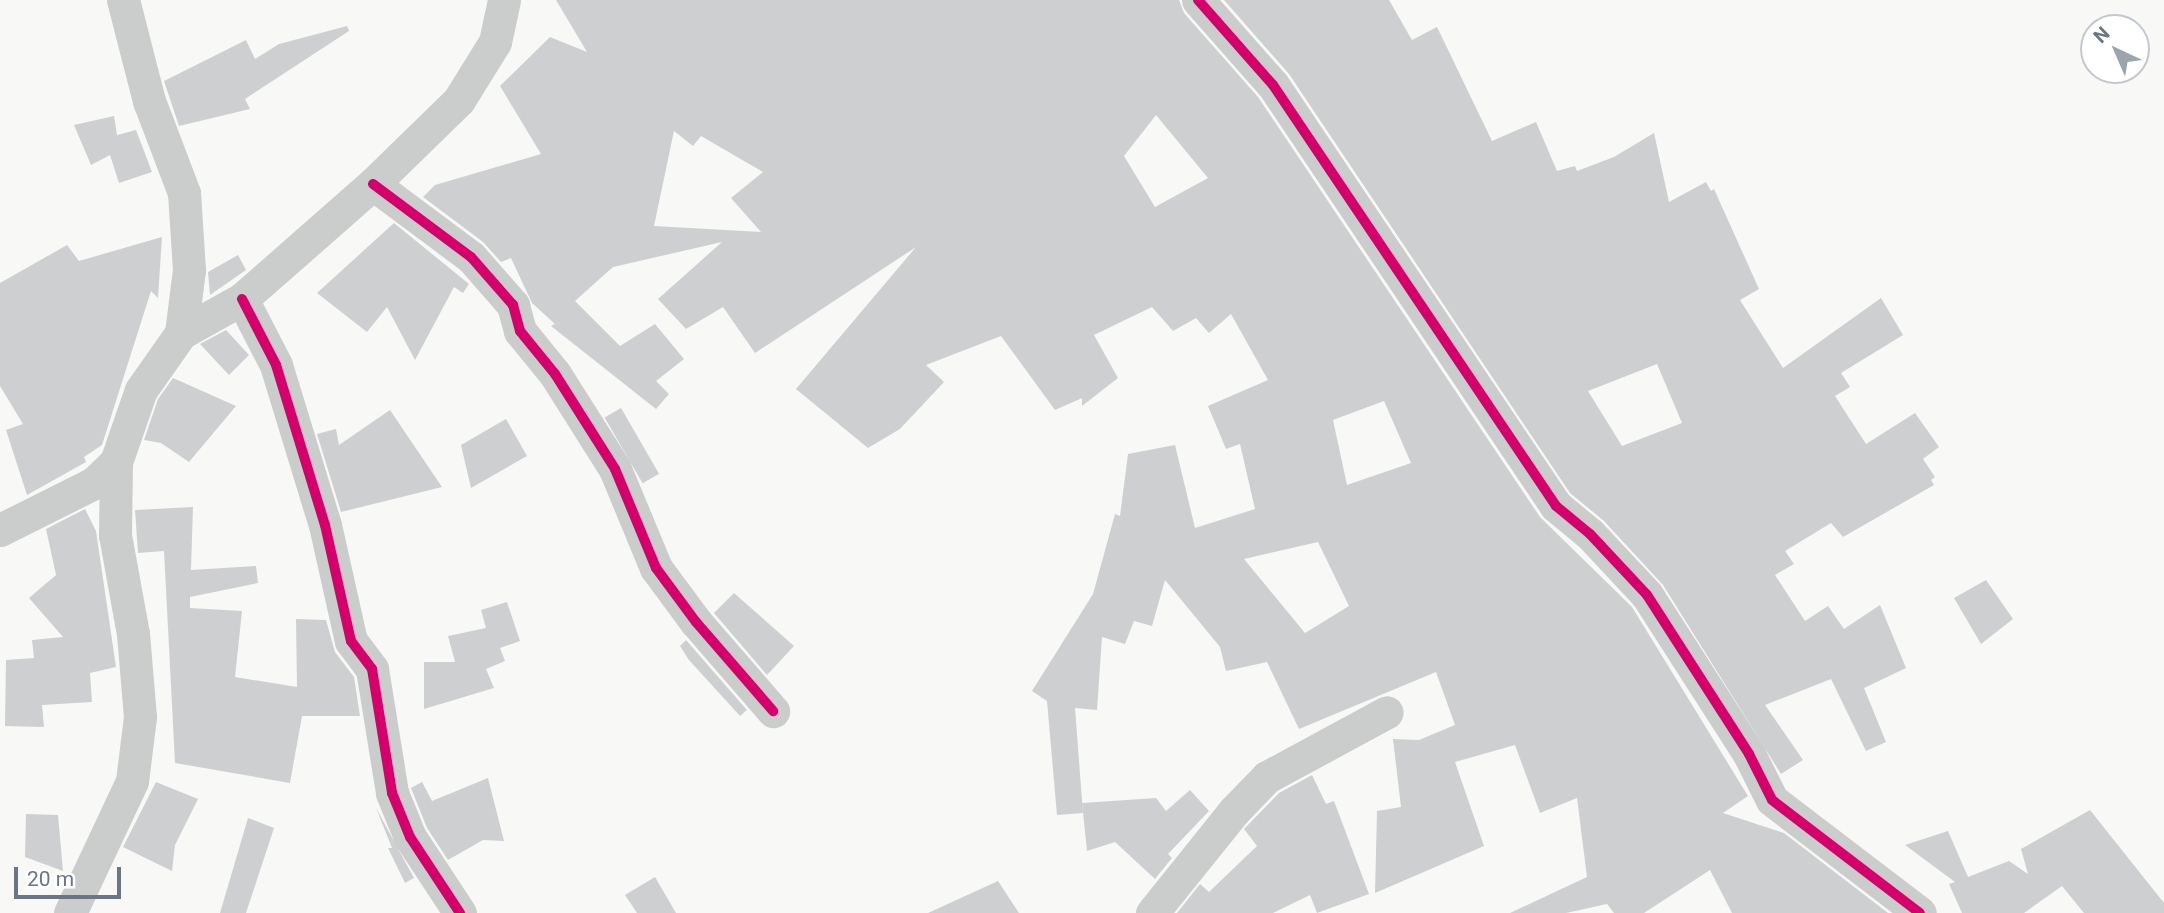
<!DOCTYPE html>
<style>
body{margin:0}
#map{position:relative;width:2164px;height:913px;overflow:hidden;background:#f8f8f7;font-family:Roboto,sans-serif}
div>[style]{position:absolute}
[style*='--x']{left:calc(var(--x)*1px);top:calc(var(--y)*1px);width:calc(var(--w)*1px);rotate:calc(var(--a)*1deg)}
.building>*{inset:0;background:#cecfd0;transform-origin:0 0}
.street>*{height:33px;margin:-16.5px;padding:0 16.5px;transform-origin:16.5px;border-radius:16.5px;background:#cbcccc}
.cycleway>*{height:10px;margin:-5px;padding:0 5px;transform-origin:5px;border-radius:5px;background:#d6006c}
span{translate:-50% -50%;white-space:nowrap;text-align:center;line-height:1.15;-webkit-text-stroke:7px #fff;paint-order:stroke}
.north{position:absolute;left:2080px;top:14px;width:70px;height:70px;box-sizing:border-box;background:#fff;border:2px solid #c3c8ce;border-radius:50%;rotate:316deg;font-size:19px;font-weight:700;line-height:28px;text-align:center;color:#6a7685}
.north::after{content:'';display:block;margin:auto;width:24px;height:32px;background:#9ca4ad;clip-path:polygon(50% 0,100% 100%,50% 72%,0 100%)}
.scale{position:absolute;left:14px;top:867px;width:107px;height:32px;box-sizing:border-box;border:4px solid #6a7685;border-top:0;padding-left:9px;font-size:21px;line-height:24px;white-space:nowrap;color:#6a7685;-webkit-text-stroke:5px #fff;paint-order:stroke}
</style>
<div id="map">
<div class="building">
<i style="clip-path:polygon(evenodd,556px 0,1179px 0,1184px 13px,1258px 97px,1540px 517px,1632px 607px,1748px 796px,1723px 813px,1784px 833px,1888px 913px,1732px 913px,1710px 870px,1644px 913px,1614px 913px,1607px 904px,1566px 913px,1510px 913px,1587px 877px,1577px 798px,1540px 813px,1515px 745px,1455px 762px,1484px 846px,1375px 893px,1377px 811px,1401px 807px,1393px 739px,1419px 740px,1455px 725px,1436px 672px,1299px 729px,1267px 662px,1226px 671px,1220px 647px,1165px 580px,1152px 626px,1134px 621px,1125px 644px,1102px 637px,1097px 710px,1075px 708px,1083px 813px,1057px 815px,1047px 701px,1032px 691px,1093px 594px,1115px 514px,1120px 516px,1128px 454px,1175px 445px,1195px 528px,1255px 509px,1240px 444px,1226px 449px,1208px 406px,1268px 380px,1231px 314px,1209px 333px,1196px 318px,1173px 331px,1152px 307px,1094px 335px,1118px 378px,1082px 406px,1082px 398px,1055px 410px,1001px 336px,926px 365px,944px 382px,900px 429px,868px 448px,796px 389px,916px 247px,755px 353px,723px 307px,686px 329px,658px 299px,722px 242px,613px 267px,575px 301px,620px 346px,655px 324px,684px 359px,656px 381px,669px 394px,656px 409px,551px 326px,555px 324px,532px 303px,511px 258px,501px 262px,483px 242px,423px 197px,435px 185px,541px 154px,500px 86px,550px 37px,587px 52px,556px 0,1156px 115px,1208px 178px,1155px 207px,1124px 156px,1156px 115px,556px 0,674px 131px,693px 146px,701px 136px,763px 172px,731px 198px,761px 232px,654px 226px,674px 131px,556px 0,1384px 401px,1411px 463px,1347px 485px,1333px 420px,1384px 401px,556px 0,1318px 542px,1349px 606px,1305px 633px,1244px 559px,1318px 542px)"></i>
<i style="clip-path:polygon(evenodd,1224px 0,1389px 0,1412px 40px,1437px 27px,1492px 141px,1536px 122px,1557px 171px,1575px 166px,1577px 171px,1614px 157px,1654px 133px,1669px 202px,1706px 182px,1711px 191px,1714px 189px,1759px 289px,1740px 300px,1783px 368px,1881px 298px,1903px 335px,1841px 373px,1850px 387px,1835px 396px,1866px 444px,1915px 413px,1939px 447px,1923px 459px,1935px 477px,1931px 480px,1934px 485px,1843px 537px,1831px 523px,1785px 551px,1794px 564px,1775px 575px,1805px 621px,1828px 606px,1844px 629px,1880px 605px,1906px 668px,1864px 688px,1886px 742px,1866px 751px,1831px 679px,1765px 705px,1803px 760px,1781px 774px,1663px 585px,1604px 521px,1570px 493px,1289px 74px,1224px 0,1657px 364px,1682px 423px,1622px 446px,1588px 391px,1657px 364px)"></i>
<i style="clip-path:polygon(347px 26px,349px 31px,245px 99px,250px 109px,179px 126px,164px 81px,246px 40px,255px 59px,279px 44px)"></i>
<i style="clip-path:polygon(114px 116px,117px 135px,136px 130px,152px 172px,119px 183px,110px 155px,91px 165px,74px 125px)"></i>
<i style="clip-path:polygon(394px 223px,469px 284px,463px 293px,454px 287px,415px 360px,387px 307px,367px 332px,317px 293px)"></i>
<i style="clip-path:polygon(162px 237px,158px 298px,151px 291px,102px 445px,84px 457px,86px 462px,27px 495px,6px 430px,23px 424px,0 386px,0 283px,67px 245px,79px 261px)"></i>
<i style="clip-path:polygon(238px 255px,246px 270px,210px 295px,208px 272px)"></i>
<i style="clip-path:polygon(226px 330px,249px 355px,229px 375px,200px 344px)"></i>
<i style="clip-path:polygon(173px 378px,236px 406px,189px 462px,161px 443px,144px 440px,158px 399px)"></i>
<i style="left:621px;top:408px;width:76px;height:19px;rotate:60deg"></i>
<i style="clip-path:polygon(390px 410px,442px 487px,341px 512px,317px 434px,336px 429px,339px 445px)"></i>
<i style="clip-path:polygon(506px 419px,527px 456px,471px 488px,461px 445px)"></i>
<i style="clip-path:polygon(193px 507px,191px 570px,256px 566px,258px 583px,190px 597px,190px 608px,242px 611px,235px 677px,297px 687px,296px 619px,326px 620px,335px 652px,354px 677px,360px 716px,302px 716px,290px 783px,175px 763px,164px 551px,138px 553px,135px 510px)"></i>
<i style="clip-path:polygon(85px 509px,96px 531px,116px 667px,90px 673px,92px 702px,42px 705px,44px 727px,5px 726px,6px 660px,34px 658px,32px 640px,63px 637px,29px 598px,56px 575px,46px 529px)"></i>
<i style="clip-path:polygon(1986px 580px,2013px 619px,1981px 644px,1954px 598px)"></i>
<i style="clip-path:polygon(734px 593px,794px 646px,767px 675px,714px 613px)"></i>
<i style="clip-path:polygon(507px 602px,520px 641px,500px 648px,505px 661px,486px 669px,494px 688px,424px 709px,424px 662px,455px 662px,448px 636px,486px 628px,481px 610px)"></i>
<i style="clip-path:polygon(686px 640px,747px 710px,740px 716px,689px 660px,680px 646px)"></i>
<i style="clip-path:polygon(1312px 775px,1326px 804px,1334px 801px,1369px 894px,1317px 913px,1310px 895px,1273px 913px,1177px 913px,1200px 884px,1209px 892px,1257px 846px,1244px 829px,1279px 793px)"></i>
<i style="clip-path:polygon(488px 778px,504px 841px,483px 840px,448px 860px,427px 828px,411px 788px,422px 782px,432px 801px)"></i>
<i style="clip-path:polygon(156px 782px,198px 799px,175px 845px,172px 871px,123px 847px)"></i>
<i style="clip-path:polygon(1190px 790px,1209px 811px,1168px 854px,1172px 858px,1155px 879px,1115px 842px,1087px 851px,1082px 803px,1156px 798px,1166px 811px)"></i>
<i style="clip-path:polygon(376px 808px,414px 878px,405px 883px,388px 848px,392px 848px)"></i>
<i style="clip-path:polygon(2090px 810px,2164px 903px,2164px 913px,2084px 913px,2062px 886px,2024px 913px,1962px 913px,1949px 884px,1955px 882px,1905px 845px,1948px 831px,1968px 877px,2009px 861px,2028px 874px,2021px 849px)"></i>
<i style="clip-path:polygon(26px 814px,58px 815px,63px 871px,25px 857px)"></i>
<i style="clip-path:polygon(248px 818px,274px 828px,246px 913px,220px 913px)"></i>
<i style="clip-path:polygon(655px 877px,676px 913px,637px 913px,625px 895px)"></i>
<i style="clip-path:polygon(998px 881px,1019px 913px,928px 913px)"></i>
</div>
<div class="street">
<i style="--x:1198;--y:0;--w:113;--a:48.6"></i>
<i style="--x:1273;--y:85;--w:507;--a:56.09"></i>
<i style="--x:1556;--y:506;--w:44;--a:39.5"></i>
<i style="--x:1590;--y:534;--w:83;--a:46.9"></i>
<i style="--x:1647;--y:595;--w:189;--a:57.3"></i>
<i style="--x:1749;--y:754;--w:51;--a:63.4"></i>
<i style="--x:1772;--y:800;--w:186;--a:37.4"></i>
<i style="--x:373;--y:184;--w:122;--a:36.7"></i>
<i style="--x:471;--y:257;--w:64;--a:48.8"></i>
<i style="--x:513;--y:305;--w:27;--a:75"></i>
<i style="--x:520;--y:331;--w:55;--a:50.9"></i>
<i style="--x:555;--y:374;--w:112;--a:57.7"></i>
<i style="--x:615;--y:469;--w:107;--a:67.5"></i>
<i style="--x:656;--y:568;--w:67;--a:53.5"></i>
<i style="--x:696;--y:622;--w:118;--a:49.1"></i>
<i style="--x:242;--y:299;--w:74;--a:62.7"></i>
<i style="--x:276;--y:365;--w:167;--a:73"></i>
<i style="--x:325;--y:525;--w:119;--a:77.4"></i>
<i style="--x:351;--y:641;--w:35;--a:53"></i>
<i style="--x:372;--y:669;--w:126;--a:80.8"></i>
<i style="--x:392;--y:793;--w:48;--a:67.8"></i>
<i style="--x:410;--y:837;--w:91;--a:56.7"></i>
<i style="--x:181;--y:333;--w:70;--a:-29.1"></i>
<i style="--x:242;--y:299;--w:174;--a:-41.3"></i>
<i style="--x:373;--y:184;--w:120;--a:-44.3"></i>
<i style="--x:459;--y:100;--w:68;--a:-58.2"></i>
<i style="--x:495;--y:42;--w:43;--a:-77.9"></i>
<i style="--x:0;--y:530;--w:105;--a:-26.6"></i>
<i style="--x:94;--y:483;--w:30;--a:-44"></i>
<i style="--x:116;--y:462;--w:76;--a:-70.9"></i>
<i style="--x:141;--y:390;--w:70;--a:-54.9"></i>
<i style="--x:181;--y:333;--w:64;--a:-82.8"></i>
<i style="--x:189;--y:270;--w:77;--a:-93.7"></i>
<i style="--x:184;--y:193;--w:98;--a:-110.8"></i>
<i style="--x:149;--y:101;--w:104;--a:-104.4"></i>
<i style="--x:70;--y:913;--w:146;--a:-64.8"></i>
<i style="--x:132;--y:781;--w:64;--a:-82.9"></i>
<i style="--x:140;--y:717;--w:83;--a:-94.8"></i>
<i style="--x:133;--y:634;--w:101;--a:-100.3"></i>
<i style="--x:115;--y:535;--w:73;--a:-89.2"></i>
<i style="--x:1152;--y:913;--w:131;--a:-51.2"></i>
<i style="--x:1234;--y:811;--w:47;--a:-45.9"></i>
<i style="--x:1267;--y:777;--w:136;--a:-28.4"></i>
</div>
<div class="cycleway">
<i style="--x:1198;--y:0;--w:113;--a:48.6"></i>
<i style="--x:1273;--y:85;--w:507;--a:56.09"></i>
<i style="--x:1556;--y:506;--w:44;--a:39.5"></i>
<i style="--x:1590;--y:534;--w:83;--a:46.9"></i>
<i style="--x:1647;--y:595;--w:189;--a:57.3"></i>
<i style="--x:1749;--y:754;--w:51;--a:63.4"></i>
<i style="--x:1772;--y:800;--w:186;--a:37.4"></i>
<i style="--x:373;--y:184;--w:122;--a:36.7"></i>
<i style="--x:471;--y:257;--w:64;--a:48.8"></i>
<i style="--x:513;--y:305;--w:27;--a:75"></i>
<i style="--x:520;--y:331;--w:55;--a:50.9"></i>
<i style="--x:555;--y:374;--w:112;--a:57.7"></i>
<i style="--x:615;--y:469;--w:107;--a:67.5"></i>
<i style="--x:656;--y:568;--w:67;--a:53.5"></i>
<i style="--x:696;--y:622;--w:118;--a:49.1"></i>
<i style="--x:242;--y:299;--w:74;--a:62.7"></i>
<i style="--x:276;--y:365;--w:167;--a:73"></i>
<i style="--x:325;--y:525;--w:119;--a:77.4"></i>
<i style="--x:351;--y:641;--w:35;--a:53"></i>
<i style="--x:372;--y:669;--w:126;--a:80.8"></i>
<i style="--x:392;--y:793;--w:48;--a:67.8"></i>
<i style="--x:410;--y:837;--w:91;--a:56.7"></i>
</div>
<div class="north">N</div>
<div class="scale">20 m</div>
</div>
